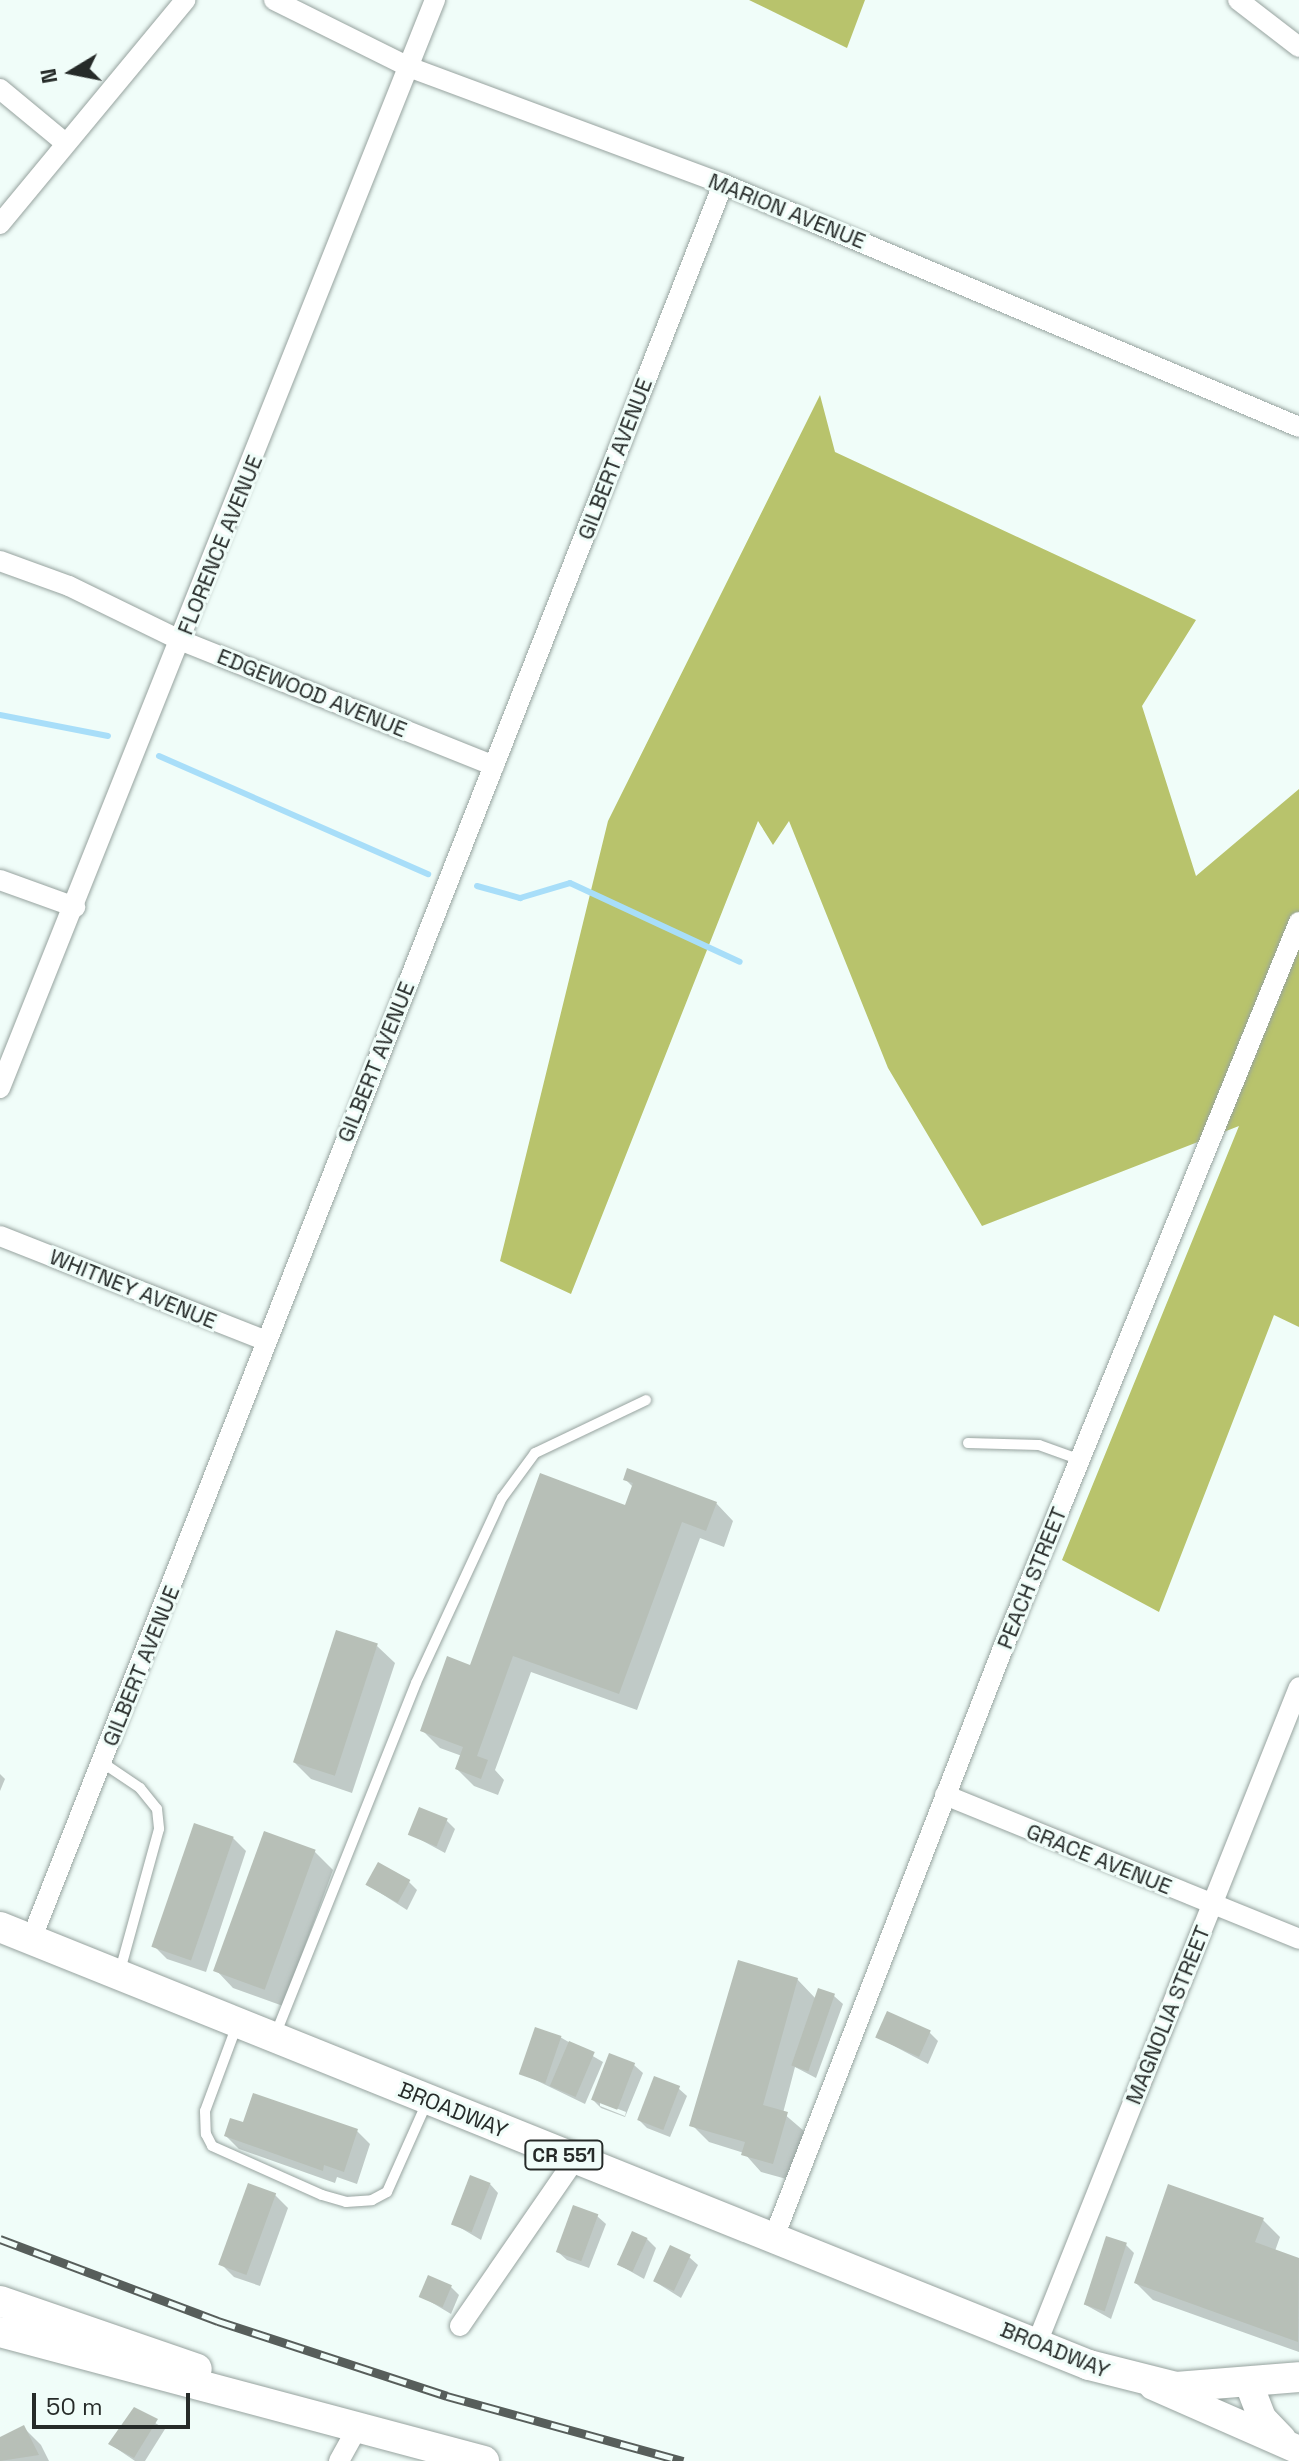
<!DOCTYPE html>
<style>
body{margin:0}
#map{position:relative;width:1299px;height:2461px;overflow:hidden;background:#f0fdf9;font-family:"Space Grotesk",sans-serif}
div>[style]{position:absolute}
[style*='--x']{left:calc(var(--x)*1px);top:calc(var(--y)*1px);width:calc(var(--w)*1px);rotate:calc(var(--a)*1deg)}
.forest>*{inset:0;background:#b8c36c}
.shadow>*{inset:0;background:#0003}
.stream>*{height:6px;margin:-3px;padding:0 3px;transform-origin:3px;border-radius:3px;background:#a8def9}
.building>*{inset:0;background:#b7bfb7;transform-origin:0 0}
.roads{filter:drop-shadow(0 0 2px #97a39f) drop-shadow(0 0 2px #97a39f)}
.service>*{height:10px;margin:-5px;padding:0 5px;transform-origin:5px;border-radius:5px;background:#fff}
.minor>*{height:20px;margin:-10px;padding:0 10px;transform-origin:10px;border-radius:10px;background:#fff}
.secondary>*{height:28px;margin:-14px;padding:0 14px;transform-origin:14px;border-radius:14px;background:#fff}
.primary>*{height:30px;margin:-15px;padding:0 15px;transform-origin:15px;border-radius:15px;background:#fff}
.rail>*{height:9px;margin-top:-4.5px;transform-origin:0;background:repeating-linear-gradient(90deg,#f0fdf9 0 18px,#575e5b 0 36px);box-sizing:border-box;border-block:2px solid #575e5b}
span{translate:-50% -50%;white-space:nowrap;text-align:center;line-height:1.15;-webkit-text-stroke:6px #f0fdf9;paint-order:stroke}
.shield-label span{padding:2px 6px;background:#f0fdf9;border:2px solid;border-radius:6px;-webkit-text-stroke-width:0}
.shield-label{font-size:20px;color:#262b29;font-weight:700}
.street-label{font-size:22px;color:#262b29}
.north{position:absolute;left:32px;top:32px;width:80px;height:80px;-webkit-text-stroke:6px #f0fdf9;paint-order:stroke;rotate:260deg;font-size:22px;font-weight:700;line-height:32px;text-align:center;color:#262b29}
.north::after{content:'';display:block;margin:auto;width:28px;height:36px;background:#262b29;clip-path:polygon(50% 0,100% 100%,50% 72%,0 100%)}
.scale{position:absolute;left:32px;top:2393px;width:158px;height:36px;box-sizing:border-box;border:4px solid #262b29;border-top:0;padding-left:10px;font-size:24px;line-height:28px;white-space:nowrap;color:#262b29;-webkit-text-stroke:6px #f0fdf9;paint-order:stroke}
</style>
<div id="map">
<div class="forest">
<i style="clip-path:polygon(749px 0,865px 0,847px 48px)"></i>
<i style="clip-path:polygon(820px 395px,835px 452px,1196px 620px,1142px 706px,1196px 876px,1299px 789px,1299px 1327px,1274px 1315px,1159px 1612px,1062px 1560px,1239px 1126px,982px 1226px,888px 1068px,789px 821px,773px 845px,758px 821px,571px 1294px,500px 1261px,608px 821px)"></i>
</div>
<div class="shadow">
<i style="clip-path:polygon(625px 1479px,716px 1503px,733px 1521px,724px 1547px,700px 1538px,637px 1710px,531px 1672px,495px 1770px,504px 1780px,498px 1795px,474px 1786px,457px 1769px,462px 1756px,440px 1748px,422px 1730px,471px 1667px,627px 1507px,634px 1488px)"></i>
<i style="clip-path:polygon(377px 1646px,395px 1663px,352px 1793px,311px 1779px,294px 1762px)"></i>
<i style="clip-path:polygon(0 1774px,5px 1779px,0 1791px)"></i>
<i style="clip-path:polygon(447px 1821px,455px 1829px,445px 1853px,410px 1834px)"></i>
<i style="clip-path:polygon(265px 1834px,315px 1852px,333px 1870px,283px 2006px,233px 1988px,216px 1970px)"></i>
<i style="clip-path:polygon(233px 1838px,246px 1851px,206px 1972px,167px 1959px,154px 1946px)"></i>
<i style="clip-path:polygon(409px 1882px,417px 1890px,407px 1910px,368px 1885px)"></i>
<i style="clip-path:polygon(797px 1979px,816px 1999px,834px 1996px,843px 2004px,816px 2078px,795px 2067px,783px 2113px,804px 2131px,790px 2180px,761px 2172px,744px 2153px,709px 2142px,692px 2125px)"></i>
<i style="clip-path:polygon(930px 2033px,938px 2041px,928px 2064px,877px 2037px)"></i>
<i style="clip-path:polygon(560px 2037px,603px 2062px,585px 2104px,521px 2073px)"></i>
<i style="clip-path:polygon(evenodd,634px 2065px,643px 2073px,625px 2117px,601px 2108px,593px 2100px,634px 2065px,600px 2102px,626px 2112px,625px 2116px,600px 2106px,600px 2102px)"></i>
<i style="clip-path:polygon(678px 2088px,687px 2096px,670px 2137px,647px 2128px,639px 2120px)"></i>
<i style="clip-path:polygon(244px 2125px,357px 2131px,370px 2144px,357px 2184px,337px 2177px,335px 2183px,239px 2149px,226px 2136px)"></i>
<i style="clip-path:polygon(490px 2184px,498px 2193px,481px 2240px,454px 2224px)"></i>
<i style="clip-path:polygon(275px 2195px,288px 2208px,260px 2286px,234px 2277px,221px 2264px)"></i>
<i style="clip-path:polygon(597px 2216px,606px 2224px,589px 2268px,567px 2260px,558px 2252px)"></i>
<i style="clip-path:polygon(1263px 2220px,1280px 2237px,1275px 2251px,1299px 2260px,1299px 2352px,1153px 2300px,1136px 2283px)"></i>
<i style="clip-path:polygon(647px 2239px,656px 2248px,644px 2279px,621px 2266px)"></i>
<i style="clip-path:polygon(1126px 2245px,1134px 2253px,1111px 2319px,1084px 2304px)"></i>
<i style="clip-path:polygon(689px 2257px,698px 2265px,681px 2298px,654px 2281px)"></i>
<i style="clip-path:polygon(451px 2287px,459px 2295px,451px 2314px,421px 2296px)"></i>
<i style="clip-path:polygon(134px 2410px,165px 2429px,145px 2461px,135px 2461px,110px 2444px)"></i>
<i style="clip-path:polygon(24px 2428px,41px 2445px,49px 2461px,0 2461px,0 2440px)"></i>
</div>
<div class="stream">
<i style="--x:0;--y:715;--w:110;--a:11"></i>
<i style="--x:159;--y:756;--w:294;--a:23.7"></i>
<i style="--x:477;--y:886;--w:45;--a:15.6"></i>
<i style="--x:520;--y:898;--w:52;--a:-16.7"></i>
<i style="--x:570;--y:883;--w:187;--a:24.9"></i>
</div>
<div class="building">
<i style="clip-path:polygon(627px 1468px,717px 1502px,706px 1531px,682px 1522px,619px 1694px,513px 1656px,477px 1756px,488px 1760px,481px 1779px,455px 1769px,463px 1747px,420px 1731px,447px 1656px,470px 1665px,540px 1473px,625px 1505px,633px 1483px,623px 1480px)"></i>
<i style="left:336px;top:1630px;width:44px;height:139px;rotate:18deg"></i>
<i style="left:419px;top:1807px;width:31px;height:30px;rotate:22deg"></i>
<i style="left:194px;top:1823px;width:42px;height:131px;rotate:19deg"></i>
<i style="left:264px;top:1831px;width:55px;height:149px;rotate:20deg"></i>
<i style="left:378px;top:1862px;width:37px;height:26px;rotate:29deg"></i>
<i style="clip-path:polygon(738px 1960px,798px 1978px,763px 2105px,788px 2112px,773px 2164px,741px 2155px,745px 2142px,689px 2126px)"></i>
<i style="left:818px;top:1988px;width:18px;height:82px;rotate:19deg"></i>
<i style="left:887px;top:2011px;width:48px;height:29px;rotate:24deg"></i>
<i style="left:535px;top:2027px;width:28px;height:50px;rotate:19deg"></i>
<i style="left:569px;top:2041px;width:28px;height:49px;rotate:23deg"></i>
<i style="left:609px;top:2053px;width:28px;height:50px;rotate:21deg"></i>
<i style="left:654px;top:2076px;width:28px;height:47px;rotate:21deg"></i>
<i style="clip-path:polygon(253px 2093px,358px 2129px,344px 2172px,324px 2165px,323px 2171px,224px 2136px,230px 2118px,243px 2122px)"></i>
<i style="left:470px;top:2175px;width:22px;height:53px;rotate:21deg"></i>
<i style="left:248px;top:2183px;width:30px;height:87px;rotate:20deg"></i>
<i style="clip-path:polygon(1168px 2184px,1264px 2218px,1255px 2242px,1299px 2258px,1298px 2342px,1134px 2283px)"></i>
<i style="left:573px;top:2205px;width:27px;height:50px;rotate:20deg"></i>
<i style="left:632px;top:2231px;width:17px;height:37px;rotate:24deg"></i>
<i style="left:1106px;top:2236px;width:22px;height:72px;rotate:18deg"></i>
<i style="left:670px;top:2245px;width:23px;height:40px;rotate:25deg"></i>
<i style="left:428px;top:2275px;width:26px;height:24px;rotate:23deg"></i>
<i style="clip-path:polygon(134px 2407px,158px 2419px,134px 2458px,108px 2444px)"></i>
<i style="clip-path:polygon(24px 2425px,39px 2455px,0 2461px,0 2437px)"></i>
</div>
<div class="roads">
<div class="service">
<i style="--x:968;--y:1443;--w:71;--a:1.6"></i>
<i style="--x:1039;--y:1445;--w:45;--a:19.7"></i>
<i style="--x:103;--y:1763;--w:45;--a:34"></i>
<i style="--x:140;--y:1788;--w:27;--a:51"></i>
<i style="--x:157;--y:1809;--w:20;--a:84"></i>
<i style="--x:159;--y:1829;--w:150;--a:105.4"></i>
<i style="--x:237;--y:2025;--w:92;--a:110.4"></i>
<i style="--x:205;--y:2111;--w:23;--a:88"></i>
<i style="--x:206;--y:2134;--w:13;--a:63"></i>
<i style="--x:212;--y:2146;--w:120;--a:24"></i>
<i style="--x:322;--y:2195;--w:25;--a:16"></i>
<i style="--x:346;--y:2202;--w:26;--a:-4"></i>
<i style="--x:372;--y:2200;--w:17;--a:-28"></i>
<i style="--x:387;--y:2192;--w:98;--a:-66"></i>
<i style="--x:276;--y:2033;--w:377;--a:-68.2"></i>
<i style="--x:416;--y:1683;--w:204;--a:-65.1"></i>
<i style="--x:502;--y:1498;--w:56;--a:-53.7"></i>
<i style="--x:535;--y:1453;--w:123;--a:-25.5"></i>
</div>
<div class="minor">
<i style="--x:274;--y:0;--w:151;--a:26.4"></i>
<i style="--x:409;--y:67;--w:335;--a:20.4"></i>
<i style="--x:723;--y:184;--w:625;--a:22.87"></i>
<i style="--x:1238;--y:0;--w:77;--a:37.6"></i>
<i style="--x:0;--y:89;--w:83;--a:39.6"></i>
<i style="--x:0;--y:224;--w:291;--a:-50.4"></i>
<i style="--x:0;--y:561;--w:73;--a:19.9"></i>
<i style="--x:69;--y:586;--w:126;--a:26"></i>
<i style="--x:182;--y:641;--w:336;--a:21.8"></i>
<i style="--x:0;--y:880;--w:80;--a:19.8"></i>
<i style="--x:0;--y:1088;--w:1172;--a:-68.21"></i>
<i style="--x:0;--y:1236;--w:286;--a:21.5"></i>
<i style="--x:945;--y:1795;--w:382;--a:22.1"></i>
<i style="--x:31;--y:1940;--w:1887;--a:-68.49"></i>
<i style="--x:774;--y:2237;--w:632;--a:-68.75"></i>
<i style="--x:1003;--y:1648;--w:784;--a:-67.82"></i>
<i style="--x:460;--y:2326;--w:203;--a:-55.4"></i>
<i style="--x:1037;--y:2343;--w:706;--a:-68.23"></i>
<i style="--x:339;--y:2461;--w:38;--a:-61"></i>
</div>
<div class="secondary">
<i style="--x:1249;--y:2384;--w:36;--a:69"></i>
<i style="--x:1262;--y:2418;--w:29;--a:46"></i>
<i style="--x:1153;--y:2386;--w:159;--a:23.7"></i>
</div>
<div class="primary">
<i style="--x:0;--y:1927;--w:1174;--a:21.91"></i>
<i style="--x:1089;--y:2365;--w:90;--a:14.2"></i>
<i style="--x:1176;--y:2387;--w:123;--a:-4.6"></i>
<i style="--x:0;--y:2301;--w:208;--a:19"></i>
<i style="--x:0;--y:2332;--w:501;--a:14.92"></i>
</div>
</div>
<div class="rail">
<i style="--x:0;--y:2239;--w:233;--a:20.6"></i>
<i style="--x:218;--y:2321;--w:241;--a:18.1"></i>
<i style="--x:447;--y:2396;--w:245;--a:15.4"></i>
</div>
<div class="shield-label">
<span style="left:564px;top:2155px">CR 551</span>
</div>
<div class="street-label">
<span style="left:787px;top:211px;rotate:22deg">MARION AVENUE</span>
<span style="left:615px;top:459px;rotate:-69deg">GILBERT AVENUE</span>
<span style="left:220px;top:545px;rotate:-68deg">FLORENCE AVENUE</span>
<span style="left:312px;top:693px;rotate:22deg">EDGEWOOD AVENUE</span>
<span style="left:376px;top:1062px;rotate:-68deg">GILBERT AVENUE</span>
<span style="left:133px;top:1289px;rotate:22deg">WHITNEY AVENUE</span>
<span style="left:1032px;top:1578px;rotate:-68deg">PEACH STREET</span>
<span style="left:141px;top:1666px;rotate:-68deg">GILBERT AVENUE</span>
<span style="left:1099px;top:1859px;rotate:22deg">GRACE AVENUE</span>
<span style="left:1168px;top:2015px;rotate:-68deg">MAGNOLIA STREET</span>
<span style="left:453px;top:2110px;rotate:22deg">BROADWAY</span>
<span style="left:1055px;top:2350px;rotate:22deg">BROADWAY</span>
</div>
<div class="north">N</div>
<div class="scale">50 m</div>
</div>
